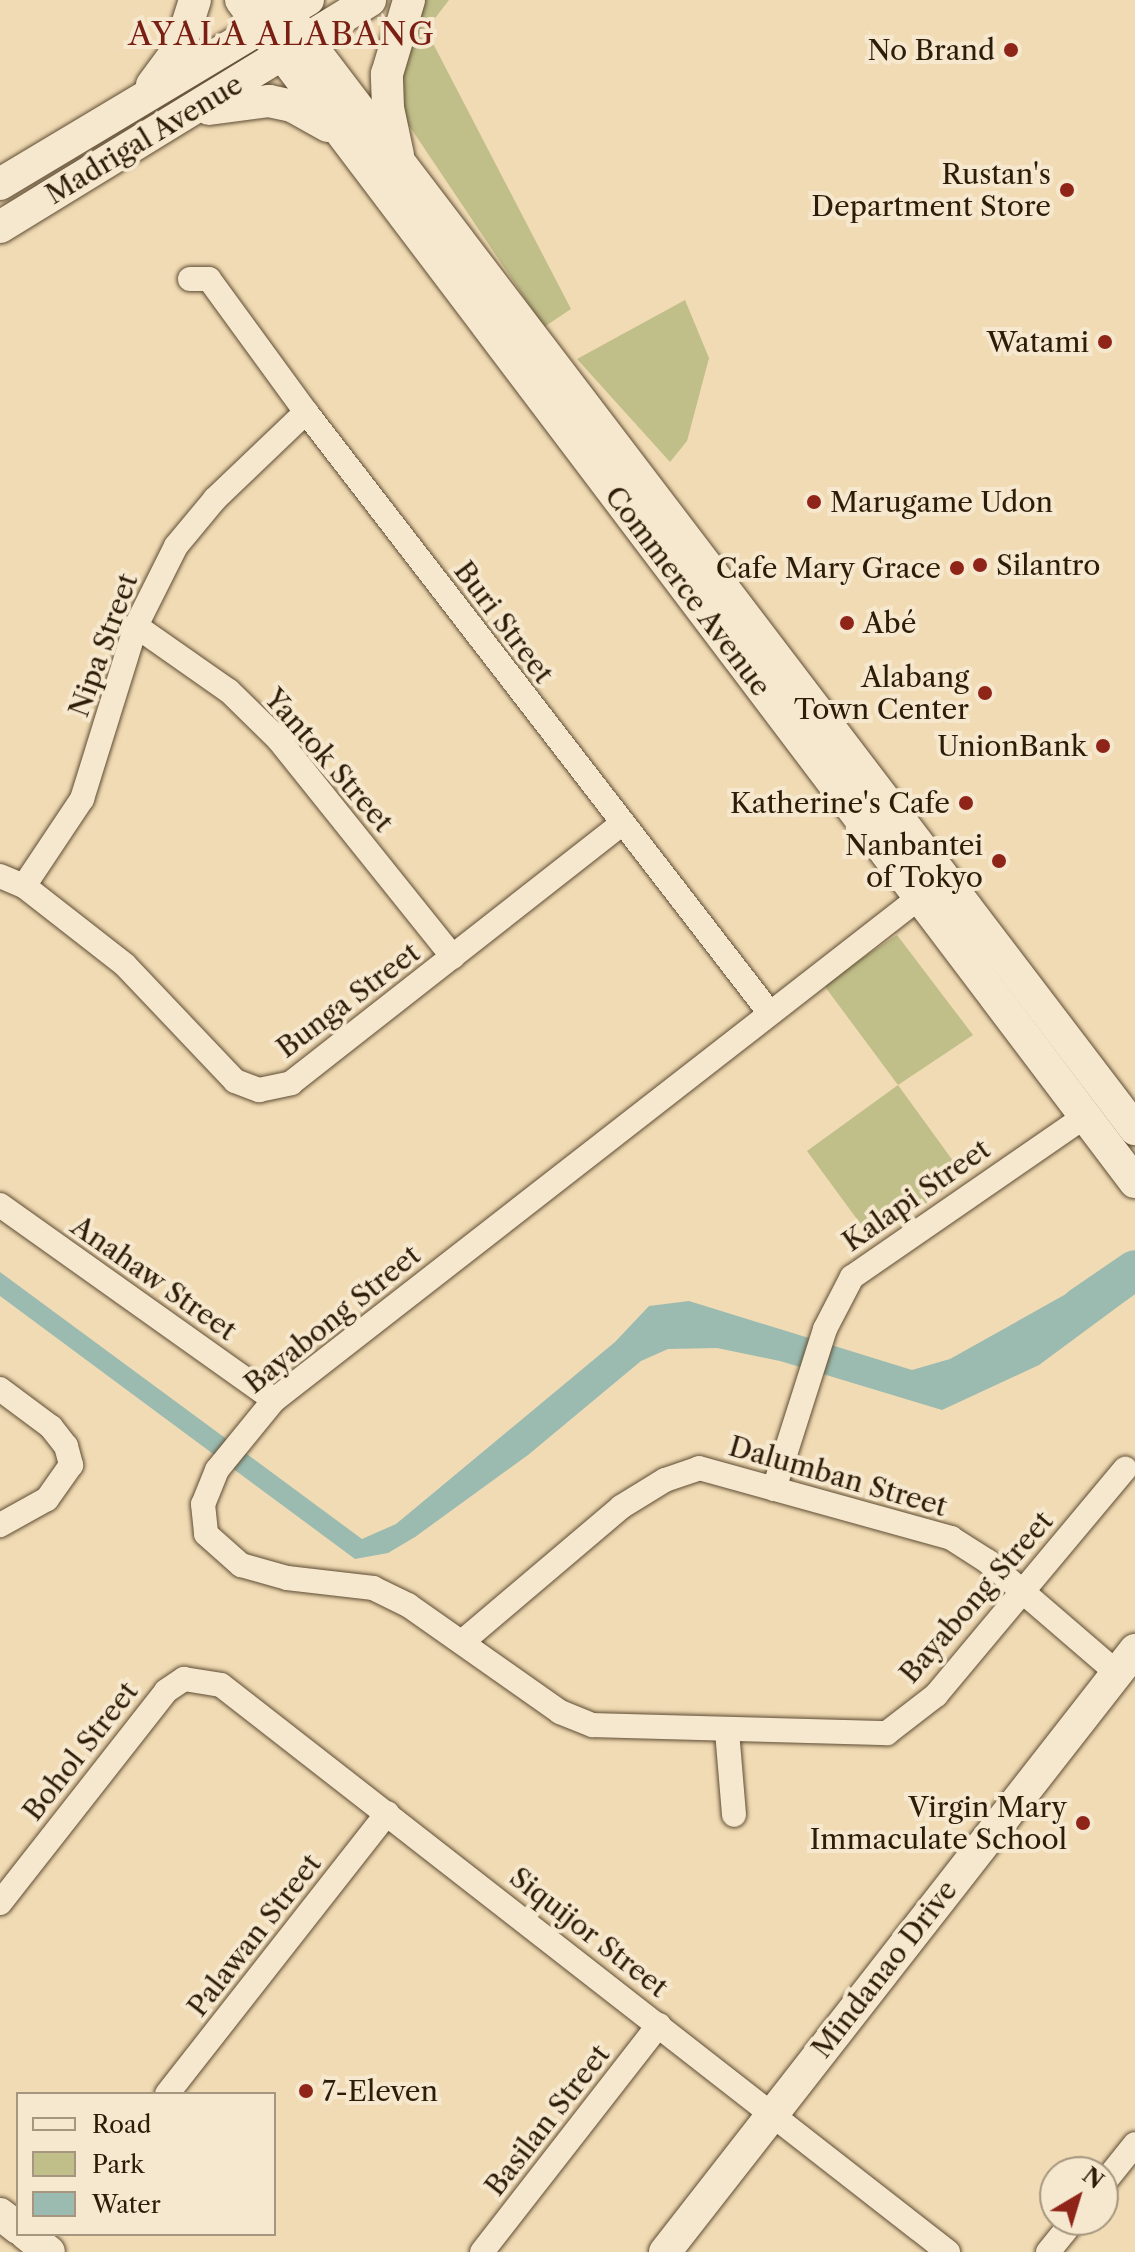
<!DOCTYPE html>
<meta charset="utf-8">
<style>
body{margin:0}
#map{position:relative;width:1135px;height:2252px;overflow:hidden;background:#f1dbb4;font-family:"Libre Caslon Text",serif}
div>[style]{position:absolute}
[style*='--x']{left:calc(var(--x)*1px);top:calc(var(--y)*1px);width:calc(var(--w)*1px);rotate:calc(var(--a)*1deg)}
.green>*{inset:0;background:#c0be89}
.water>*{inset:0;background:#9bbbb0}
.river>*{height:40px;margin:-20px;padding:0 20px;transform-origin:20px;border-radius:20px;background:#9bbbb0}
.roads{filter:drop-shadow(0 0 2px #5e4c33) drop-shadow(0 0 2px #5e4c33)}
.street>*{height:24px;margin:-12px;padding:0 12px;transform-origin:12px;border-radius:12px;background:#f6e8ce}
.secondary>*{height:32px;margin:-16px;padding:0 16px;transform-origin:16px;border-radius:16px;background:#f6e8ce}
.dots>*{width:22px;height:22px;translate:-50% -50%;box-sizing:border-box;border:4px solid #f6e8ce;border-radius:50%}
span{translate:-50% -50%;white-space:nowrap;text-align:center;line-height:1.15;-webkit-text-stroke:8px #f6e8ce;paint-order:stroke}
.poi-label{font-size:28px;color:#2d1c08}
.right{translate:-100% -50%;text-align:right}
.left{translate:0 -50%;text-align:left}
.street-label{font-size:28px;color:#2d1c08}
.quarter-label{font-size:32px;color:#7a1f14;letter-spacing:2px}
.legend{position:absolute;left:16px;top:2092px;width:260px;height:144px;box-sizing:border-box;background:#f6e8ce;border:2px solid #a6967f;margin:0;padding:10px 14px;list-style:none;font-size:24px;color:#2d1c08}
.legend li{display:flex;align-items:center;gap:16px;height:40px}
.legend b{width:40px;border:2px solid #a6967f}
.north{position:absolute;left:1039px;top:2156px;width:80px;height:80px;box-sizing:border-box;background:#f6e8ce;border:2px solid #a6967f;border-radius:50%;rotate:38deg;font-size:22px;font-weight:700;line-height:32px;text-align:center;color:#2d1c08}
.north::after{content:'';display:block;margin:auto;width:28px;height:36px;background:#8f2418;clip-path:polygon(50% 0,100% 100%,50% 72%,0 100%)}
</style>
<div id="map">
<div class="green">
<i style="clip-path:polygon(422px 0,449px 0,426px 30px,571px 309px,544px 327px,400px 112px,401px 74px)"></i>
<i style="clip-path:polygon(685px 300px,709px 358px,687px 441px,670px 462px,577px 359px)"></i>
<i style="clip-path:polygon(897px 935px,973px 1035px,898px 1085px,964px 1176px,873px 1241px,807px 1151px,898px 1085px,823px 984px)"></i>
</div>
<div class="water">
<i style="clip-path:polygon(1116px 1266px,1135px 1294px,1039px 1365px,942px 1410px,780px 1361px,717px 1348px,668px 1349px,641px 1361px,528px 1455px,415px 1537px,388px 1553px,355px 1559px,0 1296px,0 1272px,362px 1539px,396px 1524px,615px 1342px,649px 1306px,689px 1301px,912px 1370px,950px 1359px)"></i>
</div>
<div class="river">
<i style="--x:1081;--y:1307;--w:65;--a:-34.4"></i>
</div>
<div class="roads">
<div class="street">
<i style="--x:190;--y:279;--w:19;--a:0"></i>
<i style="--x:209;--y:279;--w:165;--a:53.9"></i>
<i style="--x:306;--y:412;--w:758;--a:52.34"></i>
<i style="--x:136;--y:626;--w:113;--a:35"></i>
<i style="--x:229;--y:691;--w:70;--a:44.4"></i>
<i style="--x:279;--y:740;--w:278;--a:51.3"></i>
<i style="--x:0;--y:876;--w:26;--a:23"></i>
<i style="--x:24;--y:886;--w:128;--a:38"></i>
<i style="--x:125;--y:965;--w:160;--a:46.5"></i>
<i style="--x:235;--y:1081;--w:26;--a:21"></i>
<i style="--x:259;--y:1090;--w:33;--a:-12"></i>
<i style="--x:291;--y:1083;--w:420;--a:-38.1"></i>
<i style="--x:24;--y:886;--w:105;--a:-56.3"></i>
<i style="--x:82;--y:799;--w:181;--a:-72.7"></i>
<i style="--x:136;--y:626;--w:89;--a:-63.4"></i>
<i style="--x:176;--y:546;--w:61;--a:-50.3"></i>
<i style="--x:215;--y:499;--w:126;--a:-43.7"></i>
<i style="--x:920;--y:897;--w:819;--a:142.09"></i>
<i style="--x:274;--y:1400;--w:90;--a:129.2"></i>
<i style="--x:217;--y:1470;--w:37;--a:112"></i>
<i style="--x:203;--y:1504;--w:30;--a:84"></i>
<i style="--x:206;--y:1534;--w:47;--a:41.5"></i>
<i style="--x:241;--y:1565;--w:48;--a:15.8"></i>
<i style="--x:287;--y:1578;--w:87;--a:6.6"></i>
<i style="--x:373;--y:1588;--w:39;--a:26"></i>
<i style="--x:408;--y:1605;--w:186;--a:35.1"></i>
<i style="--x:560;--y:1712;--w:35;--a:22"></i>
<i style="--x:593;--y:1725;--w:294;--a:1.6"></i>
<i style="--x:887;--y:1733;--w:62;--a:-37.8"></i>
<i style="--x:936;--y:1695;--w:295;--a:-50.1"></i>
<i style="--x:0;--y:1205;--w:336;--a:35.4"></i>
<i style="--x:0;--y:1389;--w:64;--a:36.7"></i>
<i style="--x:51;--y:1427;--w:24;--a:52"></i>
<i style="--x:66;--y:1446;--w:20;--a:75"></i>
<i style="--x:71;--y:1465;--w:42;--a:125.2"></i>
<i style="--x:47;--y:1499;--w:54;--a:151"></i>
<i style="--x:774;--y:1489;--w:168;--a:-72.3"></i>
<i style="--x:825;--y:1329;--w:59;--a:-62.6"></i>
<i style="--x:852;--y:1277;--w:282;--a:-34.6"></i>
<i style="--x:462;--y:1642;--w:209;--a:-40.3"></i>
<i style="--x:621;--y:1507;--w:52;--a:-31.5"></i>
<i style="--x:665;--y:1480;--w:36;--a:-19"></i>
<i style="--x:699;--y:1468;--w:262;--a:15.5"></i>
<i style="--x:951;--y:1538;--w:43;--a:32.6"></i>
<i style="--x:987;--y:1561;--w:169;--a:40.7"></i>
<i style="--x:727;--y:1731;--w:84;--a:85.2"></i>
<i style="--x:0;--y:1903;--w:269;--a:-51.9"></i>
<i style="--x:166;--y:1691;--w:22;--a:-34"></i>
<i style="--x:184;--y:1679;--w:37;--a:9"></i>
<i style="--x:221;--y:1685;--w:922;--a:37.95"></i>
<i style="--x:167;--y:2094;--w:357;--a:-51.9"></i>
<i style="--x:1103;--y:2184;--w:51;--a:-51.3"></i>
<i style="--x:482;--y:2252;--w:288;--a:-52.1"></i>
<i style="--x:1048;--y:2252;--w:41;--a:-50.9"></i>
</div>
<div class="secondary">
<i style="--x:241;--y:0;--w:1482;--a:52.9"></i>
<i style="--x:276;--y:0;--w:1419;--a:52.73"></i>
<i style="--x:152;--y:85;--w:47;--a:-53.6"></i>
<i style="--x:180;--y:47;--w:49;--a:-72.3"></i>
<i style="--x:209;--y:109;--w:61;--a:-7.6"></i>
<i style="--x:269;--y:101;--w:24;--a:12"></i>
<i style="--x:292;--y:106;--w:41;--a:29.1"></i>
<i style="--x:398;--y:155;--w:48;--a:-102"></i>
<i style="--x:388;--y:108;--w:34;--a:-92"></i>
<i style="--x:387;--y:74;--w:77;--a:-73.4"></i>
<i style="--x:0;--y:184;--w:359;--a:-30.9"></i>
<i style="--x:0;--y:227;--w:434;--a:-31.5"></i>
<i style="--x:0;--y:2214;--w:23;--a:38"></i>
<i style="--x:26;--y:2234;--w:29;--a:38"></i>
<i style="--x:665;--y:2252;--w:764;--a:-52.02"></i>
</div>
</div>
<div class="dots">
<i style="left:1011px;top:50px;background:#8f2418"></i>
<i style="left:1067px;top:190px;background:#8f2418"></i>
<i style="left:1105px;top:342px;background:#8f2418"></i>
<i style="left:814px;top:502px;background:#8f2418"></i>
<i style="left:980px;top:565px;background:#8f2418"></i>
<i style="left:957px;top:568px;background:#8f2418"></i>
<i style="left:847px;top:623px;background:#8f2418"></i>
<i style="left:985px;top:693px;background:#8f2418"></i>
<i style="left:1103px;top:746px;background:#8f2418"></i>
<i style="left:966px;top:803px;background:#8f2418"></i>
<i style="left:999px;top:861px;background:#8f2418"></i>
<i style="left:1083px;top:1823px;background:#8f2418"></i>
<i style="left:306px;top:2091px;background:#8f2418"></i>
</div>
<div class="poi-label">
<span class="right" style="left:995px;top:50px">No Brand</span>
<span class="right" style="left:1051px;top:190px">Rustan's<br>Department Store</span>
<span class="right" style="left:1089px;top:342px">Watami</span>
<span class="left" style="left:830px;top:502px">Marugame Udon</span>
<span class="left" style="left:996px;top:565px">Silantro</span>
<span class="right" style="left:941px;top:568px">Cafe Mary Grace</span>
<span class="left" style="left:863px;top:623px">Abé</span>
<span class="right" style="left:969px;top:693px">Alabang<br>Town Center</span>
<span class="right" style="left:1087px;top:746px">UnionBank</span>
<span class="right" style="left:950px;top:803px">Katherine's Cafe</span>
<span class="right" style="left:983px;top:861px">Nanbantei<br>of Tokyo</span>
<span class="right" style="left:1067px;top:1823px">Virgin Mary<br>Immaculate School</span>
<span class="left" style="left:322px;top:2091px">7-Eleven</span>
</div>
<div class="street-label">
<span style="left:144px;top:139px;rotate:-31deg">Madrigal Avenue</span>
<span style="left:688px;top:591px;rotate:53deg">Commerce Avenue</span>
<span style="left:504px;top:622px;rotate:53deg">Buri Street</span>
<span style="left:103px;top:645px;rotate:-70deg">Nipa Street</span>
<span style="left:329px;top:760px;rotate:49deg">Yantok Street</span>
<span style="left:348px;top:1000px;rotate:-37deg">Bunga Street</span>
<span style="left:916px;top:1195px;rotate:-35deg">Kalapi Street</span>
<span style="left:154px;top:1278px;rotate:35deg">Anahaw Street</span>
<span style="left:332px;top:1319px;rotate:-39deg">Bayabong Street</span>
<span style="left:838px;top:1476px;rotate:16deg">Dalumban Street</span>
<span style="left:976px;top:1597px;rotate:-49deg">Bayabong Street</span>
<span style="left:80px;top:1751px;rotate:-52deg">Bohol Street</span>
<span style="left:589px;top:1932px;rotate:38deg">Siquijor Street</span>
<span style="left:254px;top:1935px;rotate:-52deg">Palawan Street</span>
<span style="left:884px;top:1969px;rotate:-52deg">Mindanao Drive</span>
<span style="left:547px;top:2120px;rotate:-52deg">Basilan Street</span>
</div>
<div class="quarter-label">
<span style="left:282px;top:34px">AYALA ALABANG</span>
</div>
<ul class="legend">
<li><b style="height:10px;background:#f6e8ce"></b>Road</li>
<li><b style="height:22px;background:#c0be89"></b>Park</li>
<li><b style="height:22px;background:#9bbbb0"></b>Water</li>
</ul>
<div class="north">N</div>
</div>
